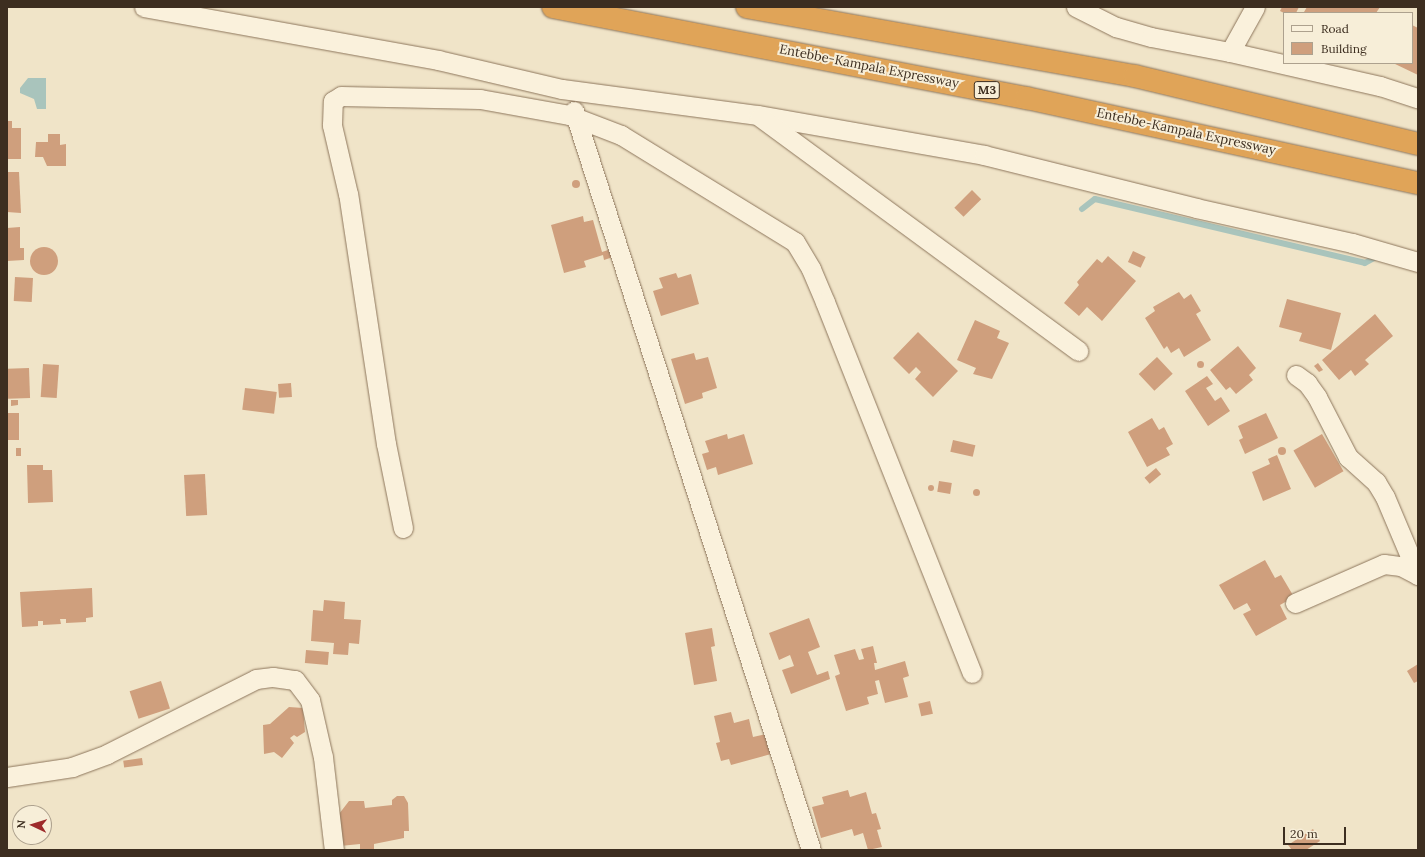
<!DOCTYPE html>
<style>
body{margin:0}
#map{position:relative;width:1425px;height:857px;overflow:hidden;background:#f0e4c8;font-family:Lora,serif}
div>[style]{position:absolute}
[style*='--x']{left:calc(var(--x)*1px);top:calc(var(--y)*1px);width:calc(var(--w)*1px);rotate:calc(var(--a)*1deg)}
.water>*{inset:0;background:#a9c4bc}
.stream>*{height:6px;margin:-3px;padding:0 3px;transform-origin:3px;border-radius:3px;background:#a9c4bc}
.building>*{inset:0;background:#cf9f7d;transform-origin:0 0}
.round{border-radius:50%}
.roads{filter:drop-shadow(0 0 1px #8d765c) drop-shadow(0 0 1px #8d765c)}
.street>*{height:19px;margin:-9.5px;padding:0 9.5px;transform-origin:9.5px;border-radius:9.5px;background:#faf1dc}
.highway>*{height:22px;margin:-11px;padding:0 11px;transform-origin:11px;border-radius:11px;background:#e0a458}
span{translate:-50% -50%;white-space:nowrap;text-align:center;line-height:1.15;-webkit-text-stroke:4px #f7eed8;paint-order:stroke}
.shield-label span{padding:1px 3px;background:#f7eed8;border:1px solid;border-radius:3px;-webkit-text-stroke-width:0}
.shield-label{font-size:12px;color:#3d2e20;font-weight:700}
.street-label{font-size:13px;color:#3d2e20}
.frame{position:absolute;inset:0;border:8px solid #3d2e20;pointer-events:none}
.legend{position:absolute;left:1283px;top:12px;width:130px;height:52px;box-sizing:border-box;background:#f7eed8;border:1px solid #ada18e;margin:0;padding:5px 7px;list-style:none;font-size:12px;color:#3d2e20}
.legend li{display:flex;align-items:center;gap:8px;height:20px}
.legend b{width:20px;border:1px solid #ada18e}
.north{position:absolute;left:12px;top:805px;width:40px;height:40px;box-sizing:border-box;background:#f7eed8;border:1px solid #ada18e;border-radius:50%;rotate:274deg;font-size:11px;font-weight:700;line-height:16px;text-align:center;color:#3d2e20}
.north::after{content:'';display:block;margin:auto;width:14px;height:18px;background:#9e2a2b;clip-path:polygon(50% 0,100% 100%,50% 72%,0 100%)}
.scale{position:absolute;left:1283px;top:827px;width:63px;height:18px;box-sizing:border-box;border:2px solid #3d2e20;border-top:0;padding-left:5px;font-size:12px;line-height:14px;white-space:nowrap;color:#3d2e20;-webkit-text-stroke:3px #f7eed8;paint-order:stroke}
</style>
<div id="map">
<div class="water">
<i style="clip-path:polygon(28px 78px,46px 78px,46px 109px,37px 109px,34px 99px,20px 93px,20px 88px)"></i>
</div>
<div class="stream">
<i style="--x:1082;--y:209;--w:16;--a:-38"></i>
<i style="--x:1095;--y:199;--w:277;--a:13.3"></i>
<i style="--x:1365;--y:263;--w:10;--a:-29"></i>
</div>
<div class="building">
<i style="clip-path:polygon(1282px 7px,1299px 7px,1296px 13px,1284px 13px,1280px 11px)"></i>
<i style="clip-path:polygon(1307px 7px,1380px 7px,1376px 13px,1306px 13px,1304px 12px)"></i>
<i style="clip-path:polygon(1412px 25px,1418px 28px,1418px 75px,1393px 63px,1412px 63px)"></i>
<i style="clip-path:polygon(7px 121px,12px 121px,12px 128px,21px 128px,21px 159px,7px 159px)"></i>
<i style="clip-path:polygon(48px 134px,60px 134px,60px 145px,66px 144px,66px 166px,47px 166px,43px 157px,35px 157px,36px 142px,48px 142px)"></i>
<i style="clip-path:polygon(7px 172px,19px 172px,21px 213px,7px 212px)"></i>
<i class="round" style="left:572px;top:180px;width:8px;height:8px"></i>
<i style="left:972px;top:190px;width:13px;height:25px;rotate:45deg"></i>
<i style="clip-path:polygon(583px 216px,584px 222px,593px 220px,602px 252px,614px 248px,616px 256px,604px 260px,603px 255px,584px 261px,586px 267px,564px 273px,551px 225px)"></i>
<i style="clip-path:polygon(20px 227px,20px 248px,24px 248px,24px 260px,7px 261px,7px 228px)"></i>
<i class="round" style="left:30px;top:247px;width:28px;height:28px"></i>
<i style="left:1133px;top:251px;width:14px;height:12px;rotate:25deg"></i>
<i style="clip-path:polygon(1108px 256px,1136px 281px,1102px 321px,1087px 307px,1079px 316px,1064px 303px,1079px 285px,1077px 282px,1097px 259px,1102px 263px)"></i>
<i style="clip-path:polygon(676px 273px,678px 278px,691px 274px,699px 304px,661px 316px,653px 291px,663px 288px,659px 278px)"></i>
<i style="left:15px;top:277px;width:18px;height:24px;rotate:3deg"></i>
<i style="clip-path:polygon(1179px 292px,1184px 299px,1191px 294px,1201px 311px,1196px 314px,1211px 340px,1184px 357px,1179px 348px,1171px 353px,1167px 346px,1164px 349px,1145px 318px,1155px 311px,1153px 307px)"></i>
<i style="clip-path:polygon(1287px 299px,1341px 313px,1331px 350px,1299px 341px,1302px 333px,1279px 327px)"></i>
<i style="clip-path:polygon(1375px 314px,1393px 336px,1365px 360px,1369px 364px,1355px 376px,1351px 370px,1339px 380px,1322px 360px)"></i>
<i style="clip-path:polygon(975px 320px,1000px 331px,997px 338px,1009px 343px,992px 379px,973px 374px,976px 368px,957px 360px)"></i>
<i style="clip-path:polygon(918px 332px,958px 371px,933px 397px,915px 379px,921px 372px,916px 367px,909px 374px,893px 358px)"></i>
<i style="clip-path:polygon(1238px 346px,1256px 368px,1249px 375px,1253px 380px,1236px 394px,1230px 387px,1226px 390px,1210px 370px)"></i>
<i style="clip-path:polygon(694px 353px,696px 360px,708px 357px,717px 388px,702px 393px,703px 398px,685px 404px,671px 359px)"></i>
<i style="left:1157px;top:357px;width:23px;height:25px;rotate:47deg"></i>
<i class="round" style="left:1196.5px;top:360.5px;width:7px;height:7px"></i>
<i style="clip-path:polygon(1318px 363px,1323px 370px,1319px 372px,1314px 366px)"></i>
<i style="left:43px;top:364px;width:16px;height:33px;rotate:4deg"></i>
<i style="left:29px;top:368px;width:30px;height:22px;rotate:88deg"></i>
<i style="clip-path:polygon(1207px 376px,1213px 384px,1206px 388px,1215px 401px,1221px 397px,1230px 411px,1208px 426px,1185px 391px)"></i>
<i style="left:291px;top:383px;width:14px;height:13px;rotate:86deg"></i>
<i style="left:245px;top:388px;width:32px;height:22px;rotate:7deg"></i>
<i style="clip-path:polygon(11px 400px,18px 400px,18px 405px,11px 406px)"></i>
<i style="left:7px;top:413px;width:12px;height:27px"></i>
<i style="clip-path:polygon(1266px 413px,1278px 438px,1245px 454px,1239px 440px,1243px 438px,1238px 426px)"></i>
<i style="clip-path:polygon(1152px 418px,1159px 430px,1164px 427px,1173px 444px,1166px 448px,1170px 455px,1147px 467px,1128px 432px)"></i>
<i style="clip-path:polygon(727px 434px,728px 439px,744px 434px,753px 464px,718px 475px,716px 467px,707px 470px,702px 454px,709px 452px,705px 441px)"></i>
<i style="left:1322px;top:434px;width:43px;height:33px;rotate:60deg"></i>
<i style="left:953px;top:440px;width:23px;height:12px;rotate:13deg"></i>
<i class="round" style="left:1278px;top:447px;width:8px;height:8px"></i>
<i style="left:16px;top:448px;width:5px;height:8px"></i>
<i style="clip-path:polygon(1277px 455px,1291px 489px,1263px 501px,1252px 472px,1270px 464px,1268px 459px)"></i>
<i style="clip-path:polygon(27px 465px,43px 465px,43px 470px,52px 470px,53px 502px,28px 503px)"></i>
<i style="left:1156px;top:468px;width:8px;height:15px;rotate:50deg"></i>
<i style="left:205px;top:474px;width:41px;height:21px;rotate:87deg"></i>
<i style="left:939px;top:481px;width:13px;height:11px;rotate:9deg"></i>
<i class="round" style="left:928px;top:485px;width:6px;height:6px"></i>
<i class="round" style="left:972.5px;top:488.5px;width:7px;height:7px"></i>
<i style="clip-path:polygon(1265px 560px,1275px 578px,1281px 575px,1294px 597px,1280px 605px,1287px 619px,1256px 636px,1243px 614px,1251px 610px,1247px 603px,1234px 610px,1219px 585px)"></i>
<i style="clip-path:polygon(92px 588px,93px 617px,86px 618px,86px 622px,66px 623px,66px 619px,60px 619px,61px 624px,43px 625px,43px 621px,38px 621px,38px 626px,22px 627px,20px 592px)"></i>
<i style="clip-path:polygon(324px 600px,345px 602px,344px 619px,361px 620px,359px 644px,349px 643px,348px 655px,333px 654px,334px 643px,311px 641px,313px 610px,323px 611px)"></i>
<i style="clip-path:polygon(809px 618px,820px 647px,808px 652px,817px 675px,828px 671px,830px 679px,791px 694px,782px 670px,794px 666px,790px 655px,779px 660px,769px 633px)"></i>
<i style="clip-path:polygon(712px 628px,715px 646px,711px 647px,717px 681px,694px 685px,685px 633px)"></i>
<i style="clip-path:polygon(873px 646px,877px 663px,874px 663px,875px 670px,905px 661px,909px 676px,903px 678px,908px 697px,885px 703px,879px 680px,875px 681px,878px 694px,867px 697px,869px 704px,846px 711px,835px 676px,840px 674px,834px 655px,855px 649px,859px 660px,864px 659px,861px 649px)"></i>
<i style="left:306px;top:650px;width:23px;height:13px;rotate:5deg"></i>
<i style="clip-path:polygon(1418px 664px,1418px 681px,1414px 683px,1407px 671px)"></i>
<i style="left:161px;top:681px;width:29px;height:33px;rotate:72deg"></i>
<i style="left:930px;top:701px;width:13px;height:12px;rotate:77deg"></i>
<i style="clip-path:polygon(289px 707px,303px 708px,305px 732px,297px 737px,294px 735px,290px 738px,294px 743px,282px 758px,274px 752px,264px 754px,263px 725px,270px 724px)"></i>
<i style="clip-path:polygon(731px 712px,734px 723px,749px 719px,753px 737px,766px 734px,771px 754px,731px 765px,729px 759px,721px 761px,716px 743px,720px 742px,714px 716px)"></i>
<i style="left:142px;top:758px;width:7px;height:19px;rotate:82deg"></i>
<i style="clip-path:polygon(848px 790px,850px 797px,866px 792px,872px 814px,876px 813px,881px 829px,877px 830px,882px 847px,868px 850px,863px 833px,854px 836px,852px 829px,821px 838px,812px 807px,824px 804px,822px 797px)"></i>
<i style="clip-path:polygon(397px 796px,404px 796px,408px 803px,409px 831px,404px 831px,404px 838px,374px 844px,374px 850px,360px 850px,360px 844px,340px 846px,339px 814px,349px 801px,364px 801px,365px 808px,392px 805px,392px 800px)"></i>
<i style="clip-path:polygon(1313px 829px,1320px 841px,1306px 850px,1292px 850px,1288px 845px)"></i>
</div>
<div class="roads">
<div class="street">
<i style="--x:144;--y:7;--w:299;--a:10.2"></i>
<i style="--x:438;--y:60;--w:127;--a:13.2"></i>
<i style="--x:562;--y:89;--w:198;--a:7.6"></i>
<i style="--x:758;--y:115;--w:230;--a:10"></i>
<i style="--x:984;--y:155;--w:219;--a:14"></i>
<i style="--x:1196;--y:208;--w:160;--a:12.6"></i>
<i style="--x:1352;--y:243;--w:69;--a:16.1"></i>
<i style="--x:1076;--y:7;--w:45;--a:26.6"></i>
<i style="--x:1116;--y:27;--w:36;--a:16"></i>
<i style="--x:1151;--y:37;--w:80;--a:10.8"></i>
<i style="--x:1230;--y:52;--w:154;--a:12.8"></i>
<i style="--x:1380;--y:86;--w:40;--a:18"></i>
<i style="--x:1230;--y:52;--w:51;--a:-60.9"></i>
<i style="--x:574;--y:111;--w:776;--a:72.22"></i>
<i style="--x:760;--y:117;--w:395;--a:36.3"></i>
<i style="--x:1296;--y:375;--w:14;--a:36"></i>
<i style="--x:1307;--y:383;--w:17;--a:54"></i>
<i style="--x:1317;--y:397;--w:68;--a:62.7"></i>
<i style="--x:1348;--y:457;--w:38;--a:42"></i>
<i style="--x:1376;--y:482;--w:17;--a:59"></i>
<i style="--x:1385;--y:497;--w:85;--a:67.1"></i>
<i style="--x:403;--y:528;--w:86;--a:-101.4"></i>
<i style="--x:386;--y:444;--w:253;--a:-98.6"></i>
<i style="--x:348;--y:194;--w:71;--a:-103.1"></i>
<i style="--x:332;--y:125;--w:24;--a:-88"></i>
<i style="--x:333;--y:101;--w:9;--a:-32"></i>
<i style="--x:341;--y:96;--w:139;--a:1.2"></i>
<i style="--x:480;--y:99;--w:90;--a:10.2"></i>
<i style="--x:569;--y:115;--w:56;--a:21"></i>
<i style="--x:621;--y:135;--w:204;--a:31.6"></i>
<i style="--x:795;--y:242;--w:31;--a:59"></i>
<i style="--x:811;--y:269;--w:36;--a:67"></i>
<i style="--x:825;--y:302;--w:399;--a:68.4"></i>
<i style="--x:1295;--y:603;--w:97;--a:-23.7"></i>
<i style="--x:1384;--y:564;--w:17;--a:7"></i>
<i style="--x:1401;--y:566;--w:19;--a:28"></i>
<i style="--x:7;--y:777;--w:66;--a:-8.7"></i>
<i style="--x:72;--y:767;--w:37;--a:-20"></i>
<i style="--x:107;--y:754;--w:167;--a:-26.7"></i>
<i style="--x:256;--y:679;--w:17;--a:-7"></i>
<i style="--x:273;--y:677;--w:22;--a:8"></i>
<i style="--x:295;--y:680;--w:25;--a:53"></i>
<i style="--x:310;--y:700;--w:58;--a:77.2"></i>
<i style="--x:323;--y:757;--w:94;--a:83.3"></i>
</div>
<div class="highway">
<i style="--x:553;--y:7;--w:483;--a:10.9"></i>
<i style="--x:1027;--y:98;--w:400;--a:12.3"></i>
<i style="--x:747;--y:7;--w:394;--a:10.1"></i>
<i style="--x:1135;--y:76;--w:291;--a:13.5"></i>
</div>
</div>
<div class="shield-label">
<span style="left:987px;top:90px">M3</span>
</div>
<div class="street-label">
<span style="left:869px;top:67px;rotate:11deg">Entebbe-Kampala Expressway</span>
<span style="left:1186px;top:132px;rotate:12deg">Entebbe-Kampala Expressway</span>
</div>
<div class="frame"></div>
<ul class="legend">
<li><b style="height:5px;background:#faf1dc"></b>Road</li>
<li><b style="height:11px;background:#cf9f7d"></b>Building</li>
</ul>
<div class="north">N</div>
<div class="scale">20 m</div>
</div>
